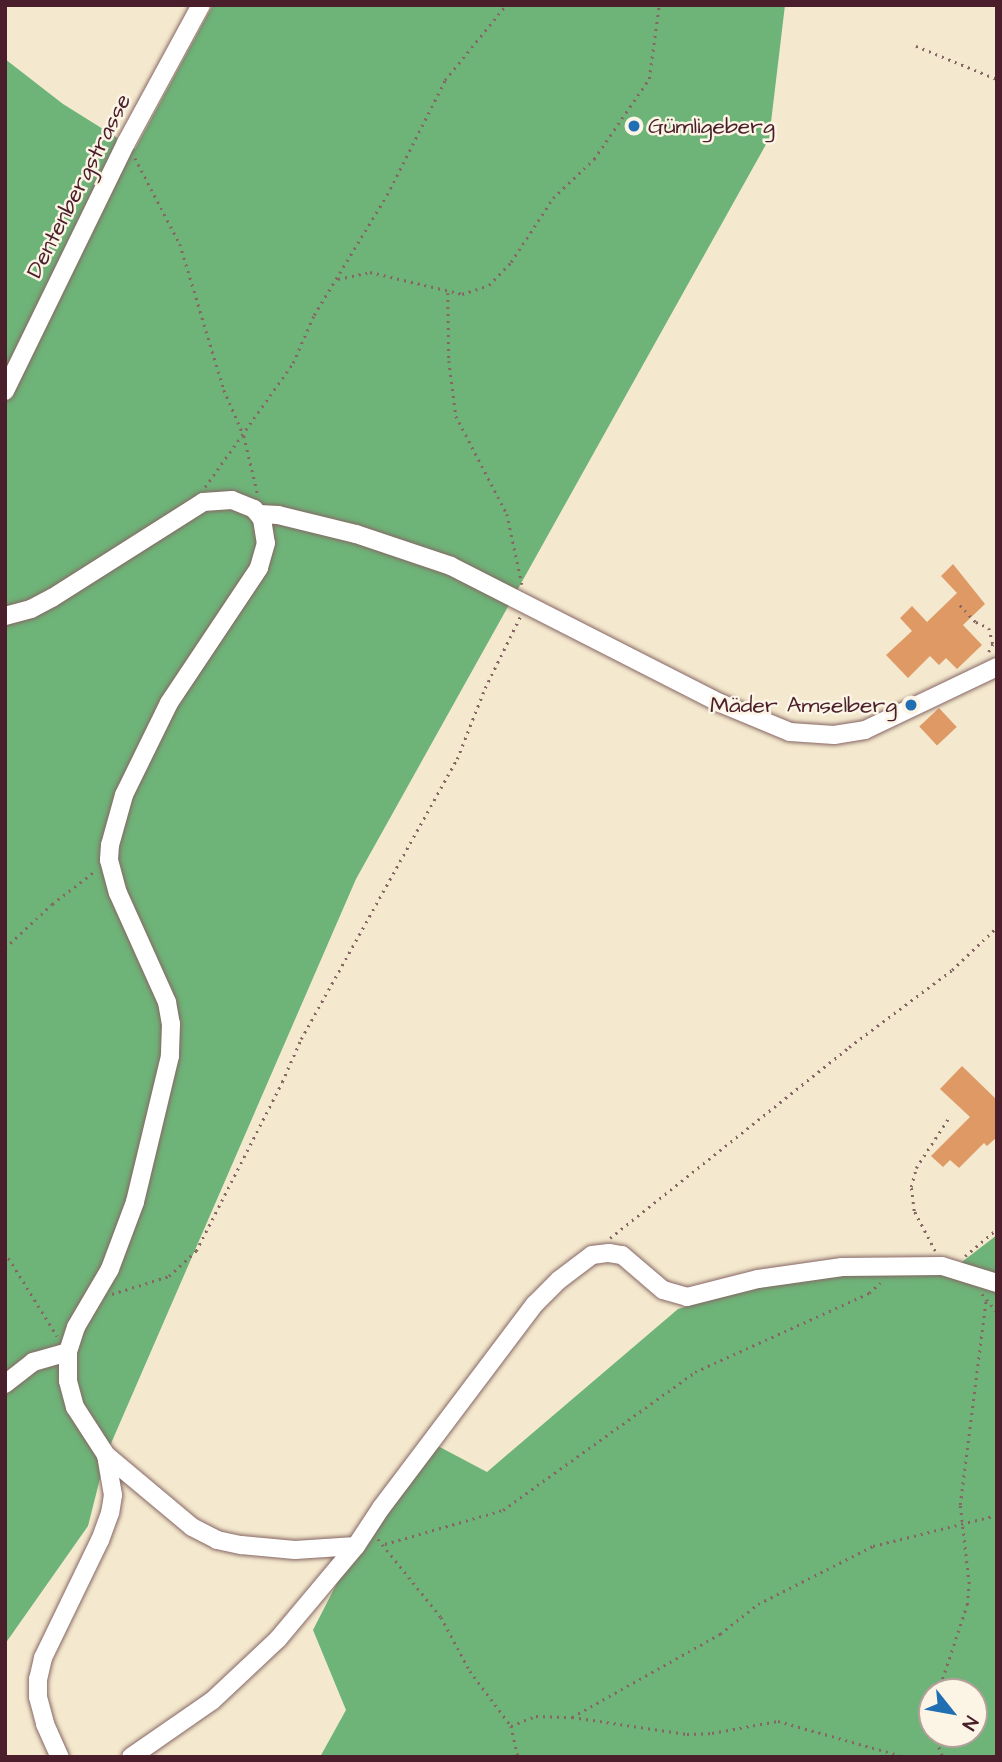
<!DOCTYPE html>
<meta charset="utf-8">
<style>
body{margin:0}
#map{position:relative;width:1002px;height:1762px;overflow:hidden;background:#f4e9ce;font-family:"Architects Daughter",sans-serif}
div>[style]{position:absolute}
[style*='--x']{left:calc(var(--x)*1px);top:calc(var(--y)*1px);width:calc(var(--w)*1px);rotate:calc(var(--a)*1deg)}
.forest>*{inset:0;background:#6eb378}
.building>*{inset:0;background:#df9965;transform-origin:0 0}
.path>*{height:2.5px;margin-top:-1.25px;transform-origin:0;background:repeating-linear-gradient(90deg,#866664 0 2px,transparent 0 7px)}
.roads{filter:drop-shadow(0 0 2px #866664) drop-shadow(0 0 2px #866664)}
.minor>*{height:18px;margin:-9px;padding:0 9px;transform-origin:9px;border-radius:9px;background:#fff}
.dots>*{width:19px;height:19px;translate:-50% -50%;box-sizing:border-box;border:4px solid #fcf5e5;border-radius:50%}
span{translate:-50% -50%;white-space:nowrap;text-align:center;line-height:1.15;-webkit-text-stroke:5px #fcf5e5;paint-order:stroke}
.poi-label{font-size:23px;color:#4a1f2b}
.left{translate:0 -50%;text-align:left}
.right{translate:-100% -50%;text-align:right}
.street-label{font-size:23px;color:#4a1f2b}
.frame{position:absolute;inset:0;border:7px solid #4a1f2b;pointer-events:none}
.north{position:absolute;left:918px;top:1678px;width:70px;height:70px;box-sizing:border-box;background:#fcf5e5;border:2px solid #b59f9b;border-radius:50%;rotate:121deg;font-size:19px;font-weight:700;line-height:28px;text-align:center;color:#4a1f2b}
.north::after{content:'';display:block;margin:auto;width:24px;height:32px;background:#1f6fb2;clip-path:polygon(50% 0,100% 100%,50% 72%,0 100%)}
</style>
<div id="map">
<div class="forest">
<i style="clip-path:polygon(213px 5px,785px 5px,769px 139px,356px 879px,106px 1455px,88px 1526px,5px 1644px,5px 59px,63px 104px,135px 149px)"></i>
<i style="clip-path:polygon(997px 1235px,997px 1280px,954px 1268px)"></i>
<i style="clip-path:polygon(evenodd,942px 1269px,997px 1286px,997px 1757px,320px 1757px,346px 1710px,313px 1630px,356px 1546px,436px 1445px,487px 1472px,678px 1309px,759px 1284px,843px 1272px,942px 1269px,932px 1692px,974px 1692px,974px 1734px,932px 1734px,932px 1692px)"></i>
</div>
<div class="building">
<i style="clip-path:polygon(953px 564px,985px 604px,963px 625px,982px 645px,957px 669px,946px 658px,939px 665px,930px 656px,908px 678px,886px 655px,912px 631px,900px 618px,912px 606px,927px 622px,957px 593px,941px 576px)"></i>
<i style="left:939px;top:708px;width:26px;height:27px;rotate:47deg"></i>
<i style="clip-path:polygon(962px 1066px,997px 1100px,997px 1137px,987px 1146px,984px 1143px,959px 1168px,950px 1160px,943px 1167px,931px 1156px,970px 1117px,940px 1089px)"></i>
</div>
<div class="path">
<i style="--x:916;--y:46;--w:87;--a:22.2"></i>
<i style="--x:135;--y:158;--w:97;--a:62.4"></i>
<i style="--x:180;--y:244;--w:152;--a:73.2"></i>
<i style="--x:224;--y:390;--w:50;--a:66.5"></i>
<i style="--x:244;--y:436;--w:61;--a:76.7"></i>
<i style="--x:338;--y:279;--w:33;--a:-12"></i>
<i style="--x:370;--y:272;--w:95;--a:13.4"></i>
<i style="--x:462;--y:294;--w:28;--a:-18"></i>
<i style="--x:489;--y:285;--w:32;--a:-46"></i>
<i style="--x:511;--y:262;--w:77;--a:-56.7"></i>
<i style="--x:553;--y:198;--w:57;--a:-43.6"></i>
<i style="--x:594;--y:159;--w:97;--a:-55.5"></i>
<i style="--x:649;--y:79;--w:75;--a:-82.3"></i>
<i style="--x:448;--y:293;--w:68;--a:89.2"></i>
<i style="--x:449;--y:361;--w:55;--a:82.7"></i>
<i style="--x:456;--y:416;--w:110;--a:62.5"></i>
<i style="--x:507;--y:514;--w:72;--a:77.9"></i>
<i style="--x:205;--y:487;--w:152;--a:-54.6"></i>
<i style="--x:293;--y:363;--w:52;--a:-66.4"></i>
<i style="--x:314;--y:315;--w:140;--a:-58.7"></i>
<i style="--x:387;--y:195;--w:129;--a:-63.2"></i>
<i style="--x:445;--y:80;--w:97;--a:-50.9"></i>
<i style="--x:960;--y:605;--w:23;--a:47"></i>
<i style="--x:976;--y:622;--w:14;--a:25"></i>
<i style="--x:989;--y:628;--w:16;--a:76"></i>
<i style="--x:993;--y:644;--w:9;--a:117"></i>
<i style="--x:5;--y:948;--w:64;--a:-43.1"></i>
<i style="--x:52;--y:904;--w:54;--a:-37.5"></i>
<i style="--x:610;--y:1238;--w:306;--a:-38.6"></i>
<i style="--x:849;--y:1047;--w:129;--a:-36.8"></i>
<i style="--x:952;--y:970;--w:62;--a:-43.7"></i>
<i style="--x:935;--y:1251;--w:45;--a:-117.7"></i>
<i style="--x:914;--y:1211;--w:24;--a:-97"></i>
<i style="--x:911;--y:1187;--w:20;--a:-75"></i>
<i style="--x:916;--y:1168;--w:59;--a:-56.9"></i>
<i style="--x:5;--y:1252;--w:99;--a:58.2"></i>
<i style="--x:965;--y:1256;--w:42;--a:-40.2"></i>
<i style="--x:112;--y:1294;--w:60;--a:-17.5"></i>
<i style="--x:169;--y:1276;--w:37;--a:-43"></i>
<i style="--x:196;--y:1251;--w:190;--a:-63"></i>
<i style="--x:282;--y:1082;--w:47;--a:-66.2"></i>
<i style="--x:301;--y:1039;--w:321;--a:-60.9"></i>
<i style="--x:457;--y:759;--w:76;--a:-68.5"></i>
<i style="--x:485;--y:688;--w:79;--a:-63.8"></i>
<i style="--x:982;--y:1294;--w:23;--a:50"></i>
<i style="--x:378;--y:1539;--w:100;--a:51.1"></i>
<i style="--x:441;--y:1617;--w:61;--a:61.8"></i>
<i style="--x:470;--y:1671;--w:69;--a:53.3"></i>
<i style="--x:511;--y:1726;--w:32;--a:77"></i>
<i style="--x:385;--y:1544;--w:123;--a:-16.1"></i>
<i style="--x:503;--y:1510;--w:236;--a:-35.7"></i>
<i style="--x:695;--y:1372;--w:191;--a:-24.4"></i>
<i style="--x:869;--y:1293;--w:15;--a:-42"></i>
<i style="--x:938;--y:1692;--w:92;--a:-71.6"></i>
<i style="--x:967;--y:1605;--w:21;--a:-85"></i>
<i style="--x:969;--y:1584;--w:80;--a:-96.5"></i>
<i style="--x:960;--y:1505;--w:207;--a:-82.8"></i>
<i style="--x:572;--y:1717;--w:116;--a:8.4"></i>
<i style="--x:687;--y:1734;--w:25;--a:-2"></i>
<i style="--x:712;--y:1733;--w:67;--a:-10.3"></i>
<i style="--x:778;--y:1721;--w:132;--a:15.8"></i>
<i style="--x:511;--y:1726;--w:27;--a:-22"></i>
<i style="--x:536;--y:1716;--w:36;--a:2"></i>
<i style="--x:572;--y:1717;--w:170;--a:-29.3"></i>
<i style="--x:720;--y:1634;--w:48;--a:-38.3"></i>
<i style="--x:758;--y:1604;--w:129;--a:-26.8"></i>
<i style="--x:873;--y:1546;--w:128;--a:-14"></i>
<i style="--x:934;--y:1734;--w:25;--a:69"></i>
</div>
<div class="roads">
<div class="minor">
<i style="--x:5;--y:391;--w:276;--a:-64"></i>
<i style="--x:126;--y:143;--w:157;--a:-61.5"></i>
<i style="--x:259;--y:514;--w:19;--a:3"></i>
<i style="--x:278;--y:515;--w:80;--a:13.7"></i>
<i style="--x:356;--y:534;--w:100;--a:18.6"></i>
<i style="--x:451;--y:566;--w:302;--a:27"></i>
<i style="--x:720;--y:703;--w:76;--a:22.5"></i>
<i style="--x:790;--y:732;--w:44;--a:3.9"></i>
<i style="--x:834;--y:735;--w:31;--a:-9"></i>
<i style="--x:865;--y:730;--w:146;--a:-25.5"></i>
<i style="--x:5;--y:616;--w:27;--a:-15"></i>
<i style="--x:31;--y:609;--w:24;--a:-28"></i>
<i style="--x:52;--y:598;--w:179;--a:-32.4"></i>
<i style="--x:203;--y:502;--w:29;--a:-4"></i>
<i style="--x:232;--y:500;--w:24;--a:22"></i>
<i style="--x:254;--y:509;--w:13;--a:51"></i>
<i style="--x:262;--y:519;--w:24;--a:81"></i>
<i style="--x:266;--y:543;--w:26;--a:106"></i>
<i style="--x:259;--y:568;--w:162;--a:123.7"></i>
<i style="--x:169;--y:703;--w:102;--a:116.1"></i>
<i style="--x:124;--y:795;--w:52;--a:105.6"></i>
<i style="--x:110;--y:845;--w:15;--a:94"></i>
<i style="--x:109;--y:860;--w:34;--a:75"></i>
<i style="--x:118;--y:893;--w:120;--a:65.8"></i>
<i style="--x:167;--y:1002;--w:22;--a:80"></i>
<i style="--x:171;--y:1024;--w:32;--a:92"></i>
<i style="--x:170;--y:1056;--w:150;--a:103.5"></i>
<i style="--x:135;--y:1202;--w:72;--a:110.5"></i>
<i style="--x:110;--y:1269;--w:67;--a:120.4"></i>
<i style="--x:76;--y:1327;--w:26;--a:108"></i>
<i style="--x:68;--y:1352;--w:29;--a:90"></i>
<i style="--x:68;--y:1381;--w:27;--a:75"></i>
<i style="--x:75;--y:1407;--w:57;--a:57.1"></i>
<i style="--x:106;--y:1455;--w:41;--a:80.1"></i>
<i style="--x:113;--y:1495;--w:18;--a:99"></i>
<i style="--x:110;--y:1513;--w:29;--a:110"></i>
<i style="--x:100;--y:1540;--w:131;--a:115.8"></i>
<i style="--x:43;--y:1658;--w:22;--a:103"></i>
<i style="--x:38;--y:1679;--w:18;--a:90"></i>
<i style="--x:38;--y:1697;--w:28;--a:75"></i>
<i style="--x:45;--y:1724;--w:36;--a:66"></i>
<i style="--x:5;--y:1384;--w:36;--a:-38"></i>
<i style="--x:33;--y:1362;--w:36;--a:-16"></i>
<i style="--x:106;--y:1455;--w:112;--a:39.9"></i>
<i style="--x:192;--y:1527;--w:28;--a:27"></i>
<i style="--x:217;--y:1540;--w:25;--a:12"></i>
<i style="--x:241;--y:1545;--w:54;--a:5.3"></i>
<i style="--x:295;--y:1550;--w:61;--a:-3.8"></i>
<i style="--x:131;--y:1757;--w:98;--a:-34.7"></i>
<i style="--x:212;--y:1701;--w:91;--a:-43.2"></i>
<i style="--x:278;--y:1639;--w:121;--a:-50"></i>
<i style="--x:356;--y:1546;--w:45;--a:-56.7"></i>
<i style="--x:381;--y:1508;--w:256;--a:-53"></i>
<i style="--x:535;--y:1304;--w:34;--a:-45"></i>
<i style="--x:559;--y:1280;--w:41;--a:-37.1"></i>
<i style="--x:592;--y:1255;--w:17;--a:-7"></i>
<i style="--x:609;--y:1253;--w:13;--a:9"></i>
<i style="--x:622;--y:1255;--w:54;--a:40.5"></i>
<i style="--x:663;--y:1290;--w:25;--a:16"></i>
<i style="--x:687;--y:1297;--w:73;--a:-14.2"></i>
<i style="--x:758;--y:1279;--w:85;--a:-8.1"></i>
<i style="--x:842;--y:1267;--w:100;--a:-0.6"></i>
<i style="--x:942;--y:1266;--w:58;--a:17.2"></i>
</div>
</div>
<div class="dots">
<i style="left:634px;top:126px;background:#1f6fb2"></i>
<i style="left:911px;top:705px;background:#1f6fb2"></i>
</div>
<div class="poi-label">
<span class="left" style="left:648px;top:126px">Gümligeberg</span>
<span class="right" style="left:897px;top:705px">Mäder Amselberg</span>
</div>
<div class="street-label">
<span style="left:79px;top:186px;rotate:-63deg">Dentenbergstrasse</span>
</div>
<div class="frame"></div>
<div class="north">N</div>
</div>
